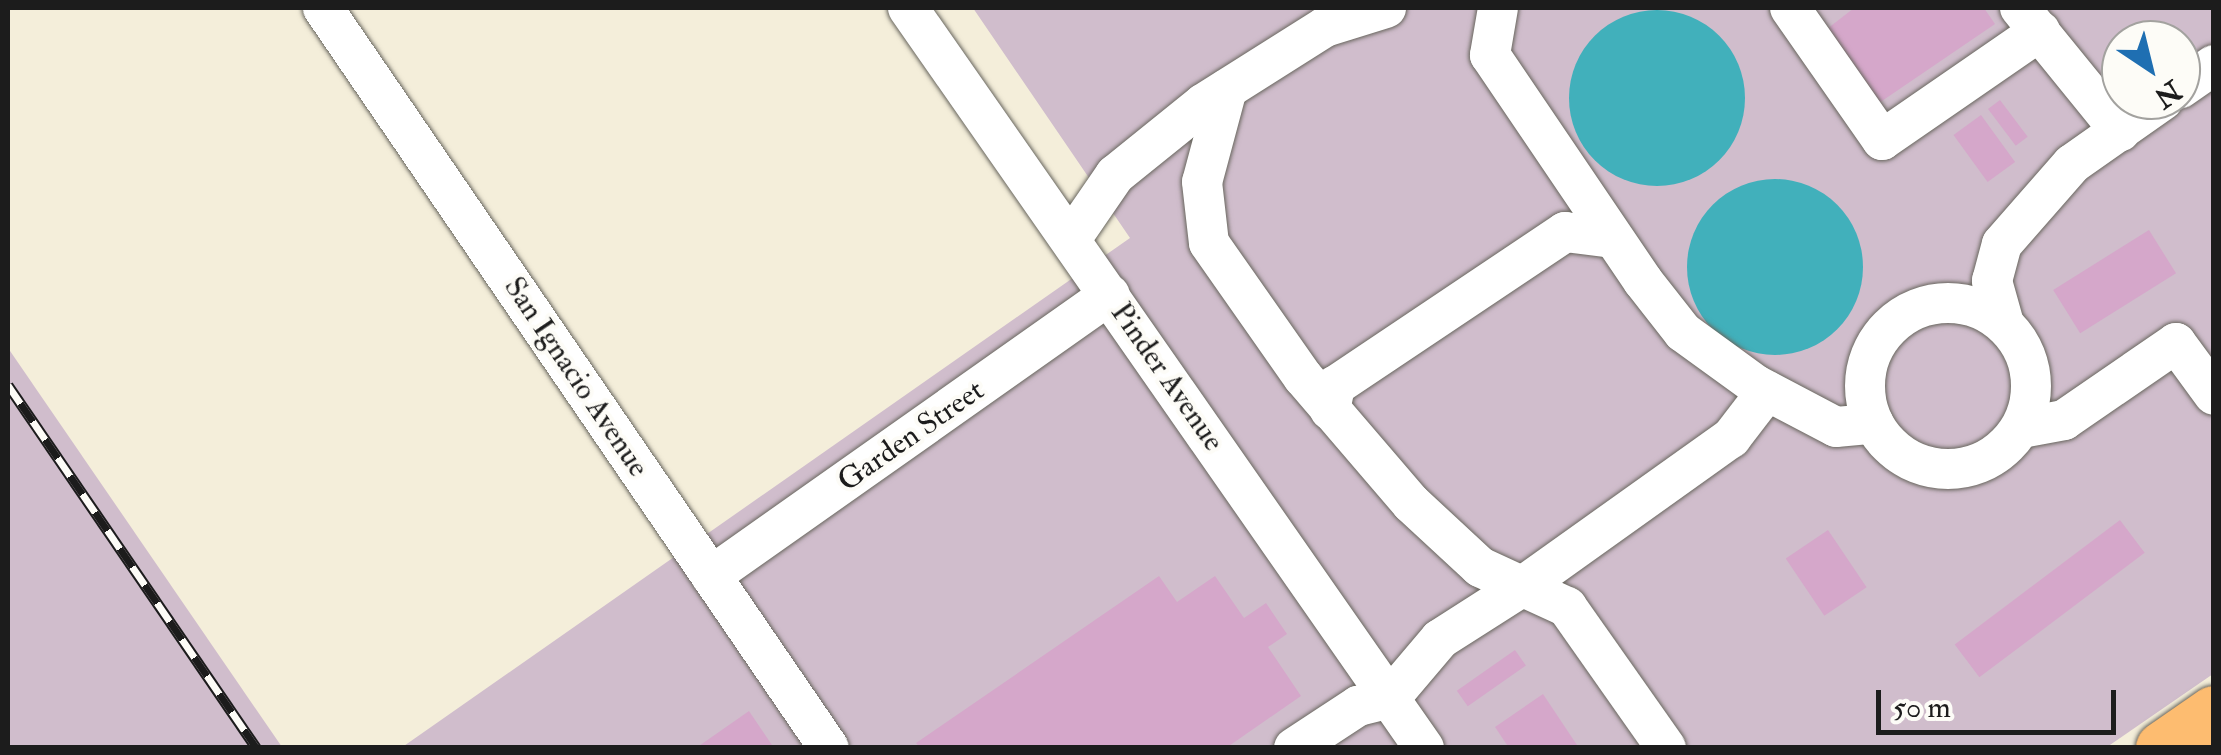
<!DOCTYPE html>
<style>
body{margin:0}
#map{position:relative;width:2221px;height:755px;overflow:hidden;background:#f4eeda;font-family:"IM FELL Double Pica",serif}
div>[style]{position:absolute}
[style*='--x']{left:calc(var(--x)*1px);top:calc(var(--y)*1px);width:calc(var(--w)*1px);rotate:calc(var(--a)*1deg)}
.industrial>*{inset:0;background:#d0bdcc}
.water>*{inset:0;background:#41b0bb}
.round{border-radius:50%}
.building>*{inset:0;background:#d5a7ca;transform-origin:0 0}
.roads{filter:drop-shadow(0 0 2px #68665e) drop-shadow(0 0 2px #68665e)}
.minor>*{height:40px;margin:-20px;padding:0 20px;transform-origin:20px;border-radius:20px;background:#fff}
.minor>.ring{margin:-20px;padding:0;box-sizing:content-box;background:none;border:40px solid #fff;border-radius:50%}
.major>*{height:52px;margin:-26px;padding:0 26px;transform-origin:26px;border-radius:26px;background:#fdbc70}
.rail>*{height:11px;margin-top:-5.5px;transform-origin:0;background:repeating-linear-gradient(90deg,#fdfcf7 0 22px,#1c1c1c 0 44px);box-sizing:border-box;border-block:2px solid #1c1c1c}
span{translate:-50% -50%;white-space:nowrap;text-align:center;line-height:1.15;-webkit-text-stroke:8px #fdfcf7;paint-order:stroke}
.street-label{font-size:30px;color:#1c1c1c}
.frame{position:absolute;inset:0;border:10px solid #1c1c1c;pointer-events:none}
.north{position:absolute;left:2101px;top:20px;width:100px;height:100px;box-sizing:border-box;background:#fdfcf7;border:2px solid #a3a29f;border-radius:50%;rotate:145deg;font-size:28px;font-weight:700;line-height:40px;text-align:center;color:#1c1c1c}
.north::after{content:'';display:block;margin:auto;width:35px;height:45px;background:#1f6fb2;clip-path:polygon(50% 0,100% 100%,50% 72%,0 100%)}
.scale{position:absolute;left:1876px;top:690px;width:240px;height:45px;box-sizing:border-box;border:5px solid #1c1c1c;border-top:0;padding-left:12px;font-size:30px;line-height:35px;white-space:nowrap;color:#1c1c1c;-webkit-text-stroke:8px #fdfcf7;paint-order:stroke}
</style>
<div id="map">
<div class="industrial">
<i style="clip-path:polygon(evenodd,973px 8px,2213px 8px,2213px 674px,2107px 747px,401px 748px,1130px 238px,973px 8px,2121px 40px,2181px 40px,2181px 100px,2121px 100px,2121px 40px)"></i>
<i style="clip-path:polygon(8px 348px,282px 747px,8px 747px)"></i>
</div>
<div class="water">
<i class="round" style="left:1569px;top:10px;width:176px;height:176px"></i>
<i class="round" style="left:1687px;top:179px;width:176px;height:176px"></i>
</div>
<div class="building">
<i style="clip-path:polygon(1854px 8px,1984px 8px,1995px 24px,1879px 103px,1827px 29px)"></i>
<i style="left:2000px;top:100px;width:46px;height:15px;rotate:53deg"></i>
<i style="left:1981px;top:115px;width:58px;height:34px;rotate:54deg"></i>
<i style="left:2149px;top:230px;width:51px;height:113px;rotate:58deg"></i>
<i style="left:2120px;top:520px;width:41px;height:207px;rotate:53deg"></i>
<i style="left:1828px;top:530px;width:69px;height:51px;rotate:56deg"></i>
<i style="clip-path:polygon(1159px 576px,1177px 602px,1215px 576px,1244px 618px,1266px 603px,1287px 634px,1268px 647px,1301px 696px,1226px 748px,920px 748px,916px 743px)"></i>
<i style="left:1515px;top:650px;width:19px;height:71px;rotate:55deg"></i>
<i style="clip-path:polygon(1543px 694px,1579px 748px,1509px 748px,1495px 727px)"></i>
<i style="clip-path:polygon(749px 711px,774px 748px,696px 748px)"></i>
</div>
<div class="roads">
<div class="minor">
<i style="--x:323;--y:8;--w:896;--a:55.64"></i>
<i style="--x:908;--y:8;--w:902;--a:55.11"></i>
<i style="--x:1498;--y:8;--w:48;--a:99.7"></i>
<i style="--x:1490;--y:55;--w:273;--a:55.9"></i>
<i style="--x:1643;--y:281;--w:65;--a:51.9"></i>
<i style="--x:1683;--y:332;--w:90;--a:36"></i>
<i style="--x:1756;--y:385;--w:90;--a:27.7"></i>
<i style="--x:1836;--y:427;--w:38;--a:-5"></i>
<i style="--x:1790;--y:8;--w:161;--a:55.1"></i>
<i style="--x:1882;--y:140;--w:192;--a:-34.6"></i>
<i style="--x:2020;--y:8;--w:159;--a:50.9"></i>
<i style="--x:2181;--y:88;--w:40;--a:-34.9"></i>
<i style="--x:1227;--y:89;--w:96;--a:105"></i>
<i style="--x:1202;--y:182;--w:61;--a:83.5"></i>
<i style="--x:1209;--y:243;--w:164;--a:55"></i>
<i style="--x:1303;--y:377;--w:166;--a:49.4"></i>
<i style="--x:1411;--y:503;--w:94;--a:42.8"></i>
<i style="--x:1480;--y:567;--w:96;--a:24.7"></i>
<i style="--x:1567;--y:607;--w:172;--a:54.9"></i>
<i style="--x:1071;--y:239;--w:78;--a:-55.5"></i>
<i style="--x:1115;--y:175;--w:113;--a:-38.9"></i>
<i style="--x:1203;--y:104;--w:144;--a:-32.3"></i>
<i style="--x:1325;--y:27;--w:64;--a:-17.3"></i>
<i class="ring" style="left:1865px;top:303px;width:126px;height:126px"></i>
<i style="--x:2004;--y:324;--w:45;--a:-105.6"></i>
<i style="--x:1992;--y:281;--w:38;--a:-75"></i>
<i style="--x:2002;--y:244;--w:106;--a:-48.8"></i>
<i style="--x:2072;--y:164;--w:111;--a:-35.1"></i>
<i style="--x:1330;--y:410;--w:25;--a:-78"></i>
<i style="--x:1335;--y:386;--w:277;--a:-33.8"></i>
<i style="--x:1565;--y:232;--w:48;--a:7.1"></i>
<i style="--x:2021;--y:428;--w:44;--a:-10.5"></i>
<i style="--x:2064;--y:420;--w:136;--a:-34.5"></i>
<i style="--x:2176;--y:343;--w:64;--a:53.8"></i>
<i style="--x:711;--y:576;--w:488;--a:-35.2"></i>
<i style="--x:1294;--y:748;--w:77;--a:-33.3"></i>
<i style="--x:1358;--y:706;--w:33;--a:-14"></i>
<i style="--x:1390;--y:698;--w:77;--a:-49.7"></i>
<i style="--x:1440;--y:639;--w:102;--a:-32.6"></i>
<i style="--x:1526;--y:584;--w:252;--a:-35.5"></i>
<i style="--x:1731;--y:438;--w:59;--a:-52.5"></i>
</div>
<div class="major">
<i style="--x:2162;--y:748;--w:63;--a:-34.7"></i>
</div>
</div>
<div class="rail">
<i style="--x:8;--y:385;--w:440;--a:55.6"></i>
</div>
<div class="street-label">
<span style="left:576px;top:377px;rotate:56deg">San Ignacio Avenue</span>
<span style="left:1167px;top:377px;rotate:55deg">Pinder Avenue</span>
<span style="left:911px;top:436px;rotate:-35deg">Garden Street</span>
</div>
<div class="frame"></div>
<div class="north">N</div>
<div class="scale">50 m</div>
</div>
